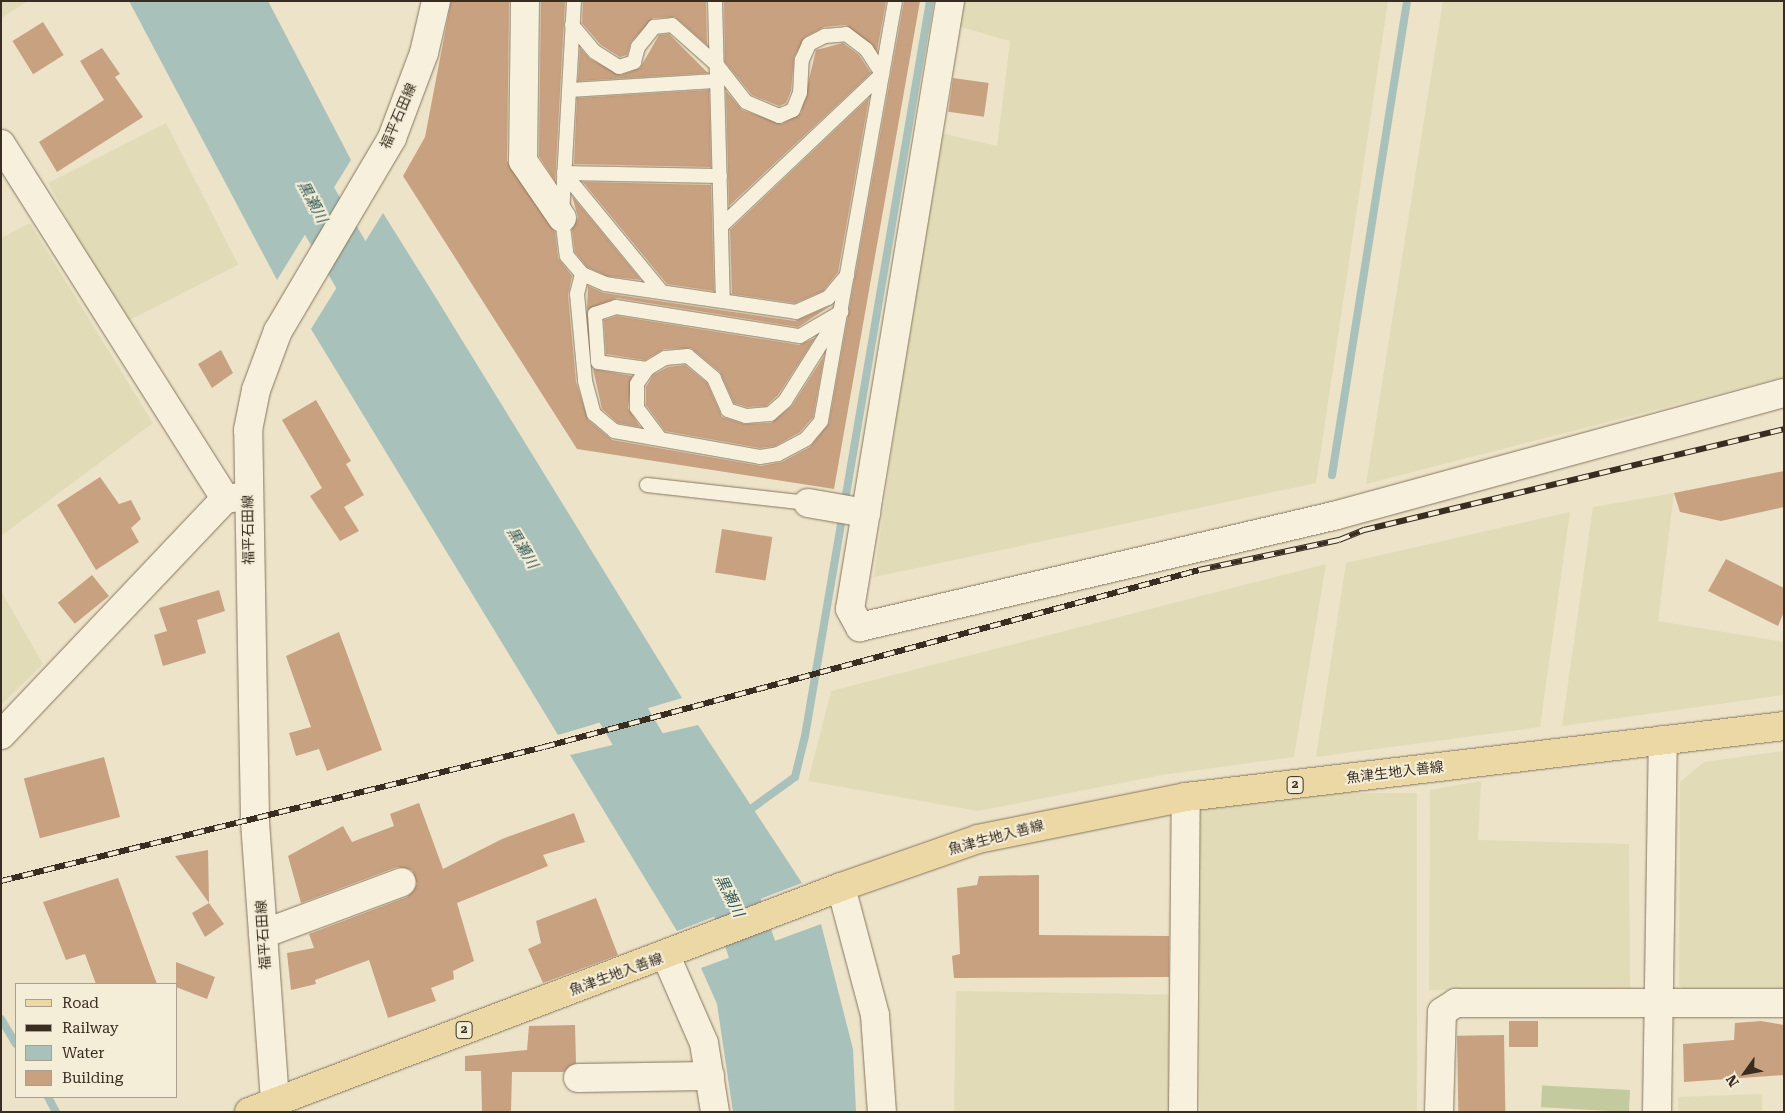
<!DOCTYPE html>
<meta charset="utf-8">
<style>
body{margin:0}
#map{position:relative;width:1785px;height:1113px;overflow:hidden;background:#ece3c9;font-family:"Roboto Serif","Noto Sans JP",serif}
div>[style]{position:absolute}
[style*='--x']{left:calc(var(--x)*1px);top:calc(var(--y)*1px);width:calc(var(--w)*1px);rotate:calc(var(--a)*1deg)}
.farmland>*{inset:0;background:#e1dcb7;transform-origin:0 0}
.green>*{inset:0;background:#c3ca9d;transform-origin:0 0}
.water>*{inset:0;background:#a9c1bb}
.stream>*{height:8px;margin:-4px;padding:0 4px;transform-origin:4px;border-radius:4px;background:#a9c1bb}
.river>*{height:49px;margin:-24.5px;padding:0 24.5px;transform-origin:24.5px;border-radius:24.5px;background:#a9c1bb}
.building>*{inset:0;background:#c8a181;transform-origin:0 0}
.roads{filter:drop-shadow(0 0 1px #87765e) drop-shadow(0 0 1px #87765e)}
.service>*{height:14px;margin:-7px;padding:0 7px;transform-origin:7px;border-radius:7px;background:#f7f0dc}
.minor>*{height:28px;margin:-14px;padding:0 14px;transform-origin:14px;border-radius:14px;background:#f7f0dc}
.secondary>*{height:28px;margin:-14px;padding:0 14px;transform-origin:14px;border-radius:14px;background:#f7f0dc}
.primary>*{height:28px;margin:-14px;padding:0 14px;transform-origin:14px;border-radius:14px;background:#ecd8a4}
.rail>*{height:5.5px;margin-top:-2.75px;transform-origin:0;background:repeating-linear-gradient(90deg,#f4edd8 0 11px,#392d21 0 22px);box-sizing:border-box;border-block:1px solid #392d21}
span{translate:-50% -50%;white-space:nowrap;text-align:center;line-height:1.15;-webkit-text-stroke:4px #f4edd8;paint-order:stroke}
.shield-label span{padding:1px 4px;background:#f4edd8;border:1px solid;border-radius:4px;-webkit-text-stroke-width:0}
.shield-label{font-size:12px;color:#392d21;font-weight:700}
.street-label{font-size:14px;color:#392d21}
.water-label{font-size:15px;color:#315857;font-style:italic}
.frame{position:absolute;inset:0;border:2px solid #392d21;pointer-events:none}
.legend{position:absolute;left:15px;top:983px;width:162px;height:115px;box-sizing:border-box;background:#f4edd8;border:1px solid #a9a08f;margin:0;padding:6px 9px;list-style:none;font-size:15px;color:#392d21}
.legend li{display:flex;align-items:center;gap:10px;height:25px}
.legend b{width:25px;border:1px solid #a9a08f}
.north{position:absolute;left:1720px;top:1048px;width:50px;height:50px;-webkit-text-stroke:4px #f4edd8;paint-order:stroke;rotate:238deg;font-size:14px;font-weight:700;line-height:20px;text-align:center;color:#392d21}
.north::after{content:'';display:block;margin:auto;width:18px;height:22px;background:#392d21;clip-path:polygon(50% 0,100% 100%,50% 72%,0 100%)}
</style>
<div id="map">
<div class="farmland">
<i style="clip-path:polygon(1px 1px,28px 1px,1px 18px)"></i>
<i style="clip-path:polygon(955px 1px,1388px 1px,1316px 483px,874px 577px,936px 132px,997px 146px,1010px 41px,950px 24px)"></i>
<i style="clip-path:polygon(1443px 1px,1784px 1px,1784px 377px,1366px 484px)"></i>
<i style="left:166px;top:123px;width:159px;height:132px;rotate:63deg"></i>
<i style="clip-path:polygon(30px 223px,153px 423px,1px 536px,1px 238px)"></i>
<i style="clip-path:polygon(1674px 493px,1658px 621px,1784px 642px,1784px 695px,1562px 726px,1593px 507px)"></i>
<i style="clip-path:polygon(1570px 512px,1540px 727px,1316px 757px,1346px 563px)"></i>
<i style="clip-path:polygon(1326px 564px,1294px 757px,1162px 775px,978px 811px,808px 781px,831px 691px)"></i>
<i style="clip-path:polygon(1px 591px,43px 664px,1px 705px)"></i>
<i style="clip-path:polygon(1784px 751px,1784px 991px,1689px 993px,1679px 985px,1680px 782px,1704px 762px)"></i>
<i style="clip-path:polygon(1481px 781px,1478px 840px,1629px 844px,1630px 988px,1429px 990px,1430px 790px)"></i>
<i style="left:1417px;top:793px;width:319px;height:217px;rotate:90deg"></i>
<i style="left:956px;top:991px;width:218px;height:121px;rotate:1deg"></i>
<i style="clip-path:polygon(1762px 1094px,1762px 1112px,1678px 1112px,1678px 1097px)"></i>
</div>
<div class="green">
<i style="left:1630px;top:1090px;width:22px;height:88px;rotate:93deg"></i>
</div>
<div class="water">
<i style="clip-path:polygon(129px 1px,268px 1px,351px 160px,277px 280px)"></i>
<i style="clip-path:polygon(383px 213px,433px 293px,682px 698px,558px 735px,311px 329px)"></i>
<i style="clip-path:polygon(698px 725px,802px 883px,677px 931px,570px 755px)"></i>
<i style="clip-path:polygon(821px 924px,853px 1049px,856px 1112px,733px 1112px,717px 1004px,701px 968px)"></i>
</div>
<div class="stream">
<i style="--x:1332;--y:475;--w:480;--a:-81"></i>
<i style="--x:744;--y:814;--w:63;--a:-36"></i>
<i style="--x:795;--y:777;--w:42;--a:-76.3"></i>
<i style="--x:805;--y:736;--w:746;--a:-80.35"></i>
<i style="--x:1;--y:1019;--w:29;--a:59"></i>
<i style="--x:48;--y:1097;--w:17;--a:62"></i>
</div>
<div class="river">
<i style="--x:287;--y:156;--w:194;--a:59.6"></i>
<i style="--x:589;--y:657;--w:291;--a:59.4"></i>
<i style="--x:737;--y:907;--w:146;--a:70.8"></i>
<i style="--x:785;--y:1045;--w:67;--a:87.4"></i>
</div>
<div class="building">
<i style="clip-path:polygon(451px 1px,509px 1px,507px 161px,555px 232px,558px 258px,572px 276px,568px 295px,576px 382px,588px 420px,612px 440px,761px 466px,782px 462px,810px 447px,829px 423px,904px 1px,920px 1px,834px 489px,577px 449px,403px 176px,425px 137px)"></i>
<i style="clip-path:polygon(541px 1px,565px 1px,555px 181px,539px 156px)"></i>
<i style="clip-path:polygon(583px 1px,706px 1px,707px 45px,675px 17px,653px 18px,631px 42px,627px 55px,620px 57px,601px 45px,582px 23px)"></i>
<i style="clip-path:polygon(724px 1px,886px 1px,877px 51px,846px 25px,824px 27px,805px 37px,794px 57px,791px 91px,786px 103px,779px 106px,752px 95px,725px 62px)"></i>
<i style="left:43px;top:22px;width:39px;height:36px;rotate:58deg"></i>
<i style="clip-path:polygon(669px 34px,708px 73px,578px 81px,580px 48px,590px 59px,621px 75px,640px 68px,659px 35px)"></i>
<i style="clip-path:polygon(843px 43px,859px 55px,871px 73px,729px 206px,726px 91px,742px 110px,782px 124px,801px 113px,816px 50px)"></i>
<i style="clip-path:polygon(102px 48px,120px 74px,115px 77px,143px 117px,57px 172px,39px 142px,104px 100px,80px 61px)"></i>
<i style="left:953px;top:78px;width:36px;height:34px;rotate:8deg"></i>
<i style="clip-path:polygon(709px 90px,711px 167px,574px 164px,577px 98px)"></i>
<i style="clip-path:polygon(869px 98px,838px 272px,823px 291px,795px 303px,732px 294px,730px 230px)"></i>
<i style="clip-path:polygon(583px 182px,711px 185px,714px 291px,667px 284px)"></i>
<i style="clip-path:polygon(572px 196px,641px 280px,607px 276px,587px 267px,575px 252px,572px 229px,578px 217px)"></i>
<i style="clip-path:polygon(588px 286px,604px 293px,795px 321px,832px 305px,798px 327px,617px 298px,587px 310px)"></i>
<i style="clip-path:polygon(617px 316px,799px 345px,815px 338px,778px 395px,766px 406px,747px 407px,734px 403px,720px 372px,691px 348px,664px 349px,645px 360px,606px 354px,604px 320px)"></i>
<i style="clip-path:polygon(221px 350px,233px 373px,212px 388px,198px 364px)"></i>
<i style="clip-path:polygon(824px 356px,813px 417px,800px 432px,775px 446px,760px 448px,665px 431px,646px 405px,646px 387px,653px 375px,668px 367px,685px 365px,707px 383px,722px 417px,744px 424px,771px 423px,792px 406px)"></i>
<i style="clip-path:polygon(593px 369px,632px 376px,628px 408px,640px 427px,618px 423px,602px 409px)"></i>
<i style="clip-path:polygon(316px 400px,351px 461px,346px 464px,364px 495px,344px 507px,359px 531px,340px 541px,310px 496px,322px 488px,282px 420px)"></i>
<i style="clip-path:polygon(1784px 471px,1784px 507px,1721px 521px,1680px 512px,1674px 493px)"></i>
<i style="clip-path:polygon(100px 477px,119px 504px,131px 500px,141px 519px,131px 528px,139px 542px,96px 570px,57px 505px)"></i>
<i style="left:722px;top:529px;width:51px;height:44px;rotate:9deg"></i>
<i style="clip-path:polygon(1726px 559px,1784px 588px,1784px 612px,1778px 626px,1708px 591px)"></i>
<i style="left:92px;top:575px;width:27px;height:44px;rotate:51deg"></i>
<i style="clip-path:polygon(219px 590px,225px 611px,197px 620px,206px 653px,163px 666px,154px 635px,167px 631px,159px 608px)"></i>
<i style="clip-path:polygon(339px 632px,382px 750px,327px 771px,319px 749px,296px 756px,289px 733px,311px 727px,286px 656px)"></i>
<i style="left:104px;top:757px;width:62px;height:83px;rotate:75deg"></i>
<i style="clip-path:polygon(419px 803px,443px 869px,502px 839px,574px 813px,585px 842px,543px 855px,548px 866px,457px 903px,474px 961px,453px 971px,454px 979px,431px 988px,436px 1001px,388px 1018px,369px 960px,315px 980px,316px 984px,291px 990px,287px 953px,314px 948px,309px 934px,407px 897px,417px 884px,412px 870px,397px 867px,301px 903px,288px 856px,343px 826px,352px 842px,394px 826px,390px 814px)"></i>
<i style="clip-path:polygon(208px 850px,209px 903px,175px 856px)"></i>
<i style="clip-path:polygon(1039px 875px,1039px 935px,1169px 936px,1169px 977px,954px 978px,952px 956px,960px 954px,957px 888px,977px 885px,979px 876px)"></i>
<i style="clip-path:polygon(118px 878px,147px 957px,157px 984px,96px 984px,85px 954px,66px 960px,43px 902px)"></i>
<i style="clip-path:polygon(596px 898px,618px 955px,543px 983px,528px 949px,541px 943px,536px 921px)"></i>
<i style="clip-path:polygon(209px 903px,224px 924px,205px 937px,192px 913px)"></i>
<i style="clip-path:polygon(176px 962px,215px 977px,207px 999px,176px 987px)"></i>
<i style="left:1509px;top:1021px;width:29px;height:26px"></i>
<i style="clip-path:polygon(1761px 1021px,1784px 1025px,1784px 1075px,1684px 1082px,1683px 1044px,1734px 1040px,1735px 1023px)"></i>
<i style="clip-path:polygon(575px 1025px,576px 1063px,564px 1072px,512px 1072px,511px 1112px,482px 1112px,481px 1071px,465px 1071px,465px 1056px,527px 1050px,529px 1026px)"></i>
<i style="left:1504px;top:1035px;width:77px;height:47px;rotate:89deg"></i>
</div>
<div class="roads">
<div class="service">
<i style="--x:574;--y:1;--w:217;--a:93.2"></i>
<i style="--x:562;--y:218;--w:38;--a:83"></i>
<i style="--x:567;--y:256;--w:23;--a:50"></i>
<i style="--x:582;--y:274;--w:25;--a:23"></i>
<i style="--x:605;--y:284;--w:193;--a:8.3"></i>
<i style="--x:796;--y:312;--w:35;--a:-24"></i>
<i style="--x:828;--y:298;--w:30;--a:-50"></i>
<i style="--x:715;--y:1;--w:298;--a:88.5"></i>
<i style="--x:572;--y:25;--w:35;--a:50"></i>
<i style="--x:595;--y:52;--w:28;--a:32"></i>
<i style="--x:619;--y:67;--w:16;--a:-18"></i>
<i style="--x:634;--y:62;--w:16;--a:-75"></i>
<i style="--x:638;--y:47;--w:26;--a:-51"></i>
<i style="--x:654;--y:27;--w:18;--a:-6"></i>
<i style="--x:672;--y:25;--w:60;--a:41.6"></i>
<i style="--x:717;--y:65;--w:47;--a:51.9"></i>
<i style="--x:746;--y:102;--w:36;--a:23"></i>
<i style="--x:779;--y:116;--w:15;--a:-23"></i>
<i style="--x:793;--y:110;--w:18;--a:-68"></i>
<i style="--x:800;--y:93;--w:33;--a:-87"></i>
<i style="--x:802;--y:60;--w:17;--a:-66"></i>
<i style="--x:809;--y:44;--w:18;--a:-27"></i>
<i style="--x:825;--y:36;--w:21;--a:-5"></i>
<i style="--x:846;--y:34;--w:25;--a:37"></i>
<i style="--x:866;--y:49;--w:30;--a:57"></i>
<i style="--x:882;--y:74;--w:221;--a:136.6"></i>
<i style="--x:569;--y:90;--w:148;--a:-3.5"></i>
<i style="--x:564;--y:173;--w:156;--a:1.1"></i>
<i style="--x:564;--y:173;--w:153;--a:50.6"></i>
<i style="--x:582;--y:274;--w:21;--a:104"></i>
<i style="--x:577;--y:294;--w:87;--a:84.7"></i>
<i style="--x:585;--y:381;--w:34;--a:75"></i>
<i style="--x:594;--y:414;--w:26;--a:40"></i>
<i style="--x:614;--y:431;--w:148;--a:10.1"></i>
<i style="--x:760;--y:457;--w:18;--a:-9"></i>
<i style="--x:778;--y:454;--w:32;--a:-28"></i>
<i style="--x:806;--y:439;--w:23;--a:-50"></i>
<i style="--x:821;--y:421;--w:426;--a:-80"></i>
<i style="--x:616;--y:307;--w:186;--a:9"></i>
<i style="--x:800;--y:336;--w:48;--a:-30.3"></i>
<i style="--x:841;--y:312;--w:105;--a:122.2"></i>
<i style="--x:785;--y:401;--w:20;--a:139"></i>
<i style="--x:770;--y:414;--w:24;--a:175"></i>
<i style="--x:746;--y:416;--w:19;--a:-162"></i>
<i style="--x:728;--y:410;--w:35;--a:-114"></i>
<i style="--x:714;--y:378;--w:34;--a:-140"></i>
<i style="--x:688;--y:356;--w:23;--a:175"></i>
<i style="--x:665;--y:358;--w:21;--a:149"></i>
<i style="--x:647;--y:369;--w:49;--a:-171.9"></i>
<i style="--x:598;--y:362;--w:48;--a:-93.6"></i>
<i style="--x:595;--y:314;--w:22;--a:-18"></i>
<i style="--x:647;--y:369;--w:18;--a:124"></i>
<i style="--x:637;--y:384;--w:24;--a:90"></i>
<i style="--x:637;--y:408;--w:39;--a:53"></i>
<i style="--x:647;--y:485;--w:162;--a:6.4"></i>
</div>
<div class="minor">
<i style="--x:525;--y:1;--w:160;--a:90.7"></i>
<i style="--x:523;--y:161;--w:69;--a:55.6"></i>
<i style="--x:950;--y:1;--w:616;--a:99.34"></i>
<i style="--x:850;--y:609;--w:21;--a:61"></i>
<i style="--x:860;--y:627;--w:490;--a:-13.2"></i>
<i style="--x:1337;--y:515;--w:463;--a:-15.3"></i>
<i style="--x:1;--y:144;--w:420;--a:57.7"></i>
<i style="--x:225;--y:499;--w:22;--a:-8"></i>
<i style="--x:808;--y:503;--w:59;--a:9.8"></i>
<i style="--x:1;--y:735;--w:325;--a:-46.5"></i>
<i style="--x:841;--y:887;--w:132;--a:75.1"></i>
<i style="--x:875;--y:1015;--w:97;--a:85.9"></i>
<i style="--x:263;--y:934;--w:148;--a:-20.5"></i>
<i style="--x:666;--y:956;--w:95;--a:66.4"></i>
<i style="--x:704;--y:1043;--w:70;--a:80.9"></i>
<i style="--x:578;--y:1078;--w:132;--a:-0.9"></i>
<i style="--x:1183;--y:1112;--w:315;--a:-89.5"></i>
<i style="--x:1439;--y:1112;--w:100;--a:-88.3"></i>
<i style="--x:1442;--y:1012;--w:17;--a:-33"></i>
<i style="--x:1456;--y:1003;--w:328;--a:0"></i>
<i style="--x:1657;--y:1112;--w:372;--a:-89.1"></i>
</div>
<div class="secondary">
<i style="--x:275;--y:1101;--w:283;--a:-94.1"></i>
<i style="--x:255;--y:819;--w:389;--a:-91"></i>
<i style="--x:248;--y:430;--w:41;--a:-78.7"></i>
<i style="--x:256;--y:390;--w:63;--a:-69.6"></i>
<i style="--x:278;--y:331;--w:224;--a:-59.4"></i>
<i style="--x:392;--y:138;--w:91;--a:-69.4"></i>
<i style="--x:424;--y:53;--w:53;--a:-77"></i>
</div>
<div class="primary">
<i style="--x:249;--y:1112;--w:633;--a:-20.81"></i>
<i style="--x:841;--y:887;--w:145;--a:-19.3"></i>
<i style="--x:978;--y:839;--w:212;--a:-11.4"></i>
<i style="--x:1186;--y:797;--w:602;--a:-6.77"></i>
</div>
</div>
<div class="rail">
<i style="--x:1;--y:881;--w:559;--a:-13.86"></i>
<i style="--x:544;--y:747;--w:678;--a:-15.12"></i>
<i style="--x:1199;--y:570;--w:143;--a:-12.1"></i>
<i style="--x:1339;--y:540;--w:27;--a:-22"></i>
<i style="--x:1364;--y:530;--w:432;--a:-13.5"></i>
</div>
<div class="shield-label">
<span style="left:1295px;top:785px">2</span>
<span style="left:464px;top:1030px">2</span>
</div>
<div class="street-label">
<span style="left:398px;top:116px;rotate:-67deg">福平石田線</span>
<span style="left:248px;top:530px;rotate:-91deg">福平石田線</span>
<span style="left:1395px;top:772px;rotate:-7deg">魚津生地入善線</span>
<span style="left:996px;top:837px;rotate:-15deg">魚津生地入善線</span>
<span style="left:263px;top:935px;rotate:-94deg">福平石田線</span>
<span style="left:616px;top:974px;rotate:-20deg">魚津生地入善線</span>
</div>
<div class="water-label">
<span style="left:312px;top:202px;rotate:62deg">黒瀬川</span>
<span style="left:522px;top:548px;rotate:59deg">黒瀬川</span>
<span style="left:729px;top:896px;rotate:63deg">黒瀬川</span>
</div>
<div class="frame"></div>
<ul class="legend">
<li><b style="height:6px;background:#ecd8a4"></b>Road</li>
<li><b style="height:6px;background:#392d21"></b>Railway</li>
<li><b style="height:14px;background:#a9c1bb"></b>Water</li>
<li><b style="height:14px;background:#c8a181"></b>Building</li>
</ul>
<div class="north">N</div>
</div>
